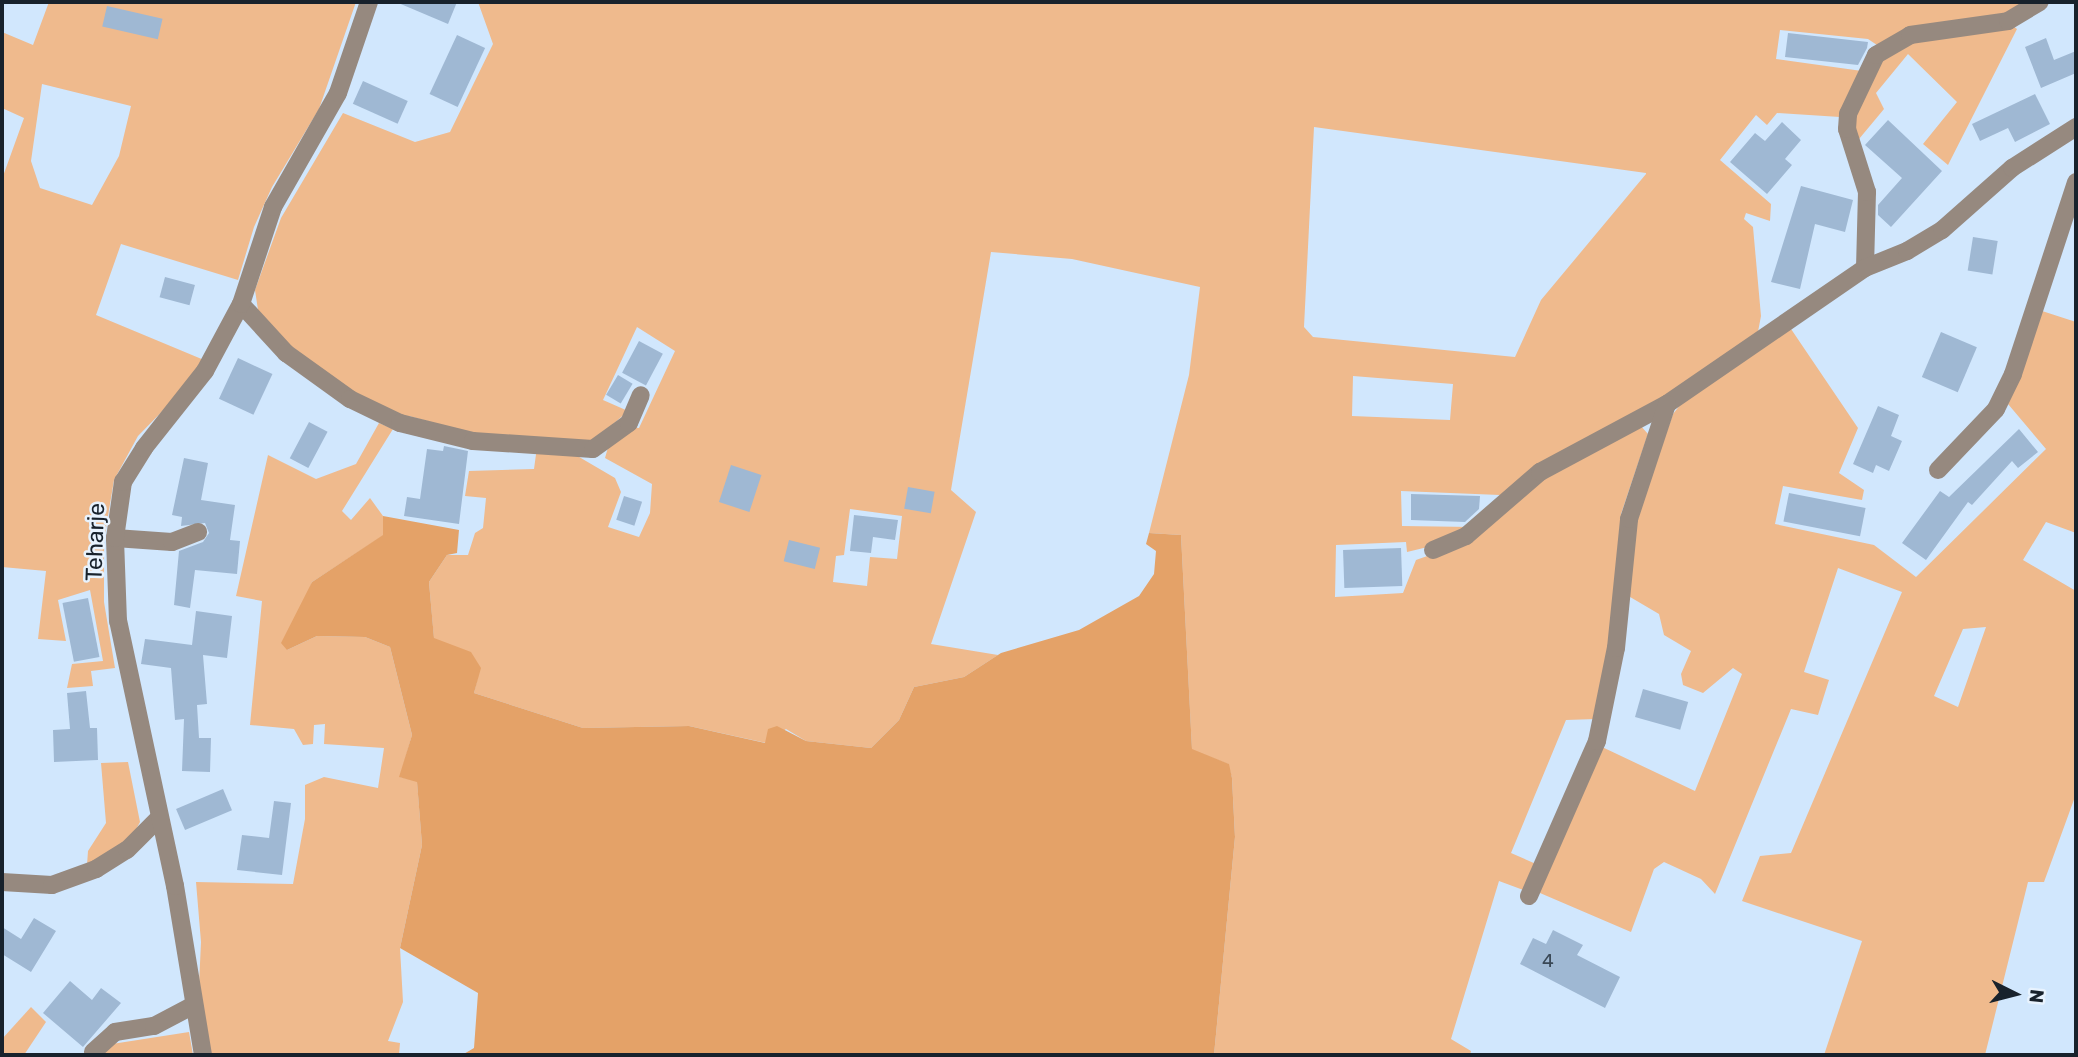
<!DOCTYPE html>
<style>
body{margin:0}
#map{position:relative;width:2078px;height:1057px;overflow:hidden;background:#d1e7fd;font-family:Rubik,sans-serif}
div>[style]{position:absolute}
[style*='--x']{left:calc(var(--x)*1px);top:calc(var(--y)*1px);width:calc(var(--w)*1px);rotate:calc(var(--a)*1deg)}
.green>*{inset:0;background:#efba8d}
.forest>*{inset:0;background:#e4a268}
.building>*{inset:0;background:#9fb8d3;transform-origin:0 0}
.minor>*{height:18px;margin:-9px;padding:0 9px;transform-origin:9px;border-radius:9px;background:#96897f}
span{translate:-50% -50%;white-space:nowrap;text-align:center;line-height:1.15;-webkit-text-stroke:5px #e8f3fe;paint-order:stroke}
.number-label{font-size:19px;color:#3a4856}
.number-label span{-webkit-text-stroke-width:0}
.street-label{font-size:23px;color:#18222c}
.frame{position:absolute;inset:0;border:4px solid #18222c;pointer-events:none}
.north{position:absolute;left:1980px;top:959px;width:70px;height:70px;-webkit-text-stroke:5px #e8f3fe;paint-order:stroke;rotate:96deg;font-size:19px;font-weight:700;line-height:28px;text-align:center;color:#18222c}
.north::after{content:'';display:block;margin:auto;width:24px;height:32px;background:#18222c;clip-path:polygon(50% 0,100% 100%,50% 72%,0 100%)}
</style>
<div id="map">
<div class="green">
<i style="clip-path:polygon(evenodd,49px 2px,356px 2px,319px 109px,272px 187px,254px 227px,238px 280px,121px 244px,96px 315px,204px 360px,182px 391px,138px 436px,114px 480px,104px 540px,104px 602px,115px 668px,91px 671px,93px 686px,67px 688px,72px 664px,103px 661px,90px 590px,58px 600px,66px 641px,38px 639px,46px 571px,2px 567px,2px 179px,24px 118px,2px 108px,2px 32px,33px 45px,49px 2px,42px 84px,131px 106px,119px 156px,92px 205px,40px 188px,31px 161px,42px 84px)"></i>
<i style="clip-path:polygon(evenodd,478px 2px,2032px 2px,2024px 8px,1877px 45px,1868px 39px,1780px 30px,1776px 59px,1862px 71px,1840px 117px,1777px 113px,1767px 125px,1756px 115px,1720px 160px,1771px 204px,1770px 221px,1746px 213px,1744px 219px,1753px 227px,1761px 316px,1757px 337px,1663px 403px,1500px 495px,1401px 491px,1402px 526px,1472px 527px,1436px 545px,1407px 552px,1406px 542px,1336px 545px,1335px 597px,1403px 593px,1416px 560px,1447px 549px,1525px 488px,1640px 425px,1648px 434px,1621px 514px,1612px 629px,1596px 719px,1566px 720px,1511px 853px,1536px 864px,1526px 891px,1499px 881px,1451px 1039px,1471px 1051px,1470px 1055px,1214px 1055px,1235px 837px,1232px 778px,1228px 764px,1192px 750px,1181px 535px,1149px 533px,1189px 375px,1200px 287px,1072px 259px,991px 252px,951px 490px,976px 512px,931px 644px,998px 655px,964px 677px,914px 687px,899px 720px,871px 748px,806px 741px,786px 729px,766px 743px,689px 726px,583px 728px,474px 693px,480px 668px,434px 639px,429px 582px,447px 555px,468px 555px,475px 533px,483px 528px,486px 498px,465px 496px,469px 471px,534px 469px,537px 447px,574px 454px,615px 478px,621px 492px,608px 527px,639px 537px,650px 513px,652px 484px,605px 458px,609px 444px,629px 427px,639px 428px,675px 351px,637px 327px,603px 400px,628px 411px,594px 441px,472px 434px,409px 416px,395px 416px,356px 396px,283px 340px,258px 310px,255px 290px,281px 218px,343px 113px,415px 142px,450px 132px,493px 44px,478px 2px,1314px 127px,1646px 173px,1646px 174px,1541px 300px,1515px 357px,1313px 337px,1304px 327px,1314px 127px,478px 2px,1353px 376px,1453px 384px,1450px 420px,1352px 416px,1353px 376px,478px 2px,850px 509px,902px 516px,897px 559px,870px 557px,867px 586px,833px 582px,836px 556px,844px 555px,850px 509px)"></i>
<i style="clip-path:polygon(2009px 23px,2017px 29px,1948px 165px,1923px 144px,1957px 102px,1908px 54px,1876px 93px,1884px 109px,1859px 139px,1853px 131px,1857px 105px,1870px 75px,1889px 53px,1913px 38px)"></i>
<i style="clip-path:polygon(evenodd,2039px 310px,2076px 322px,2076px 533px,2046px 522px,2023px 560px,2076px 591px,2076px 794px,2044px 882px,2028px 882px,1985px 1055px,1824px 1055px,1862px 941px,1742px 901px,1760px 856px,1791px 853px,1902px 592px,1838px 568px,1804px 672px,1829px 680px,1818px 715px,1791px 709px,1715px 894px,1701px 879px,1664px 862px,1654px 869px,1631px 932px,1540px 893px,1541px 878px,1600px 746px,1695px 791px,1742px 674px,1733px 668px,1703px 693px,1683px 685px,1681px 674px,1691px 651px,1664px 635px,1659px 614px,1625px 594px,1635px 520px,1673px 414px,1688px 395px,1789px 326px,1858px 428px,1839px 473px,1864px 490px,1862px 500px,1783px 486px,1775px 524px,1874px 545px,1916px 577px,2046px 449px,2008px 404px,2039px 310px,1986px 627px,1958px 707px,1934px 696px,1963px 629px,1986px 627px)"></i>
<i style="clip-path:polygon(379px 423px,393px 429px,342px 511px,351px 520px,370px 498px,383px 516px,384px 535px,312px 582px,287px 650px,317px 636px,365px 637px,390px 647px,412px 735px,400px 777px,417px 781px,422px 845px,400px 948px,403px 1002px,388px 1041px,400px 1043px,399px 1055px,211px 1055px,199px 985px,201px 942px,196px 882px,293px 884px,305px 819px,305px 785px,324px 777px,378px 788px,384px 748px,324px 744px,325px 724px,314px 725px,313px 744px,303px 745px,294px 729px,250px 725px,262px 601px,236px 596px,268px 455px,316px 479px,356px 464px)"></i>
<i style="clip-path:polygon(128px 762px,140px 822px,132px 837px,87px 865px,88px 851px,106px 823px,101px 763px)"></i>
<i style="clip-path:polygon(31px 1007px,46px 1022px,24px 1055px,2px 1055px,2px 1039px)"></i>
<i style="clip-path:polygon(189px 1032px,193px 1055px,101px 1055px,112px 1044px)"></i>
</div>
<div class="forest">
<i style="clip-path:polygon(383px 516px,459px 530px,457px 553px,447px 555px,429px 582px,434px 638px,471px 652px,481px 668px,474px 693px,583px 728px,689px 726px,765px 743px,768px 729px,777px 726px,806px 741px,871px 748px,899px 720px,914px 687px,964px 677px,1001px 653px,1079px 630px,1139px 596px,1154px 574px,1156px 551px,1146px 544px,1149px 533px,1181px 535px,1192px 749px,1229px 764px,1232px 778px,1235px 837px,1214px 1055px,462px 1055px,474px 1048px,478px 993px,400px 948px,422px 845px,417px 782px,399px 777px,412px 735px,390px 647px,365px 637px,317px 636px,287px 650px,281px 643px,312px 582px,383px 535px)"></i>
</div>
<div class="building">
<i style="clip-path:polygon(396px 2px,457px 2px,448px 24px)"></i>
<i style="left:107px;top:6px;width:57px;height:21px;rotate:13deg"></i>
<i style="clip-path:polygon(1788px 33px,1868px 42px,1867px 48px,1858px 65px,1785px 57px)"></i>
<i style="left:457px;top:35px;width:31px;height:65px;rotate:25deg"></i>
<i style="clip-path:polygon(2046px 38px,2054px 60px,2076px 51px,2076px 73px,2041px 88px,2025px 47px)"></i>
<i style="left:363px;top:81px;width:49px;height:25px;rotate:24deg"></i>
<i style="clip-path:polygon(2035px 94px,2050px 124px,2015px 142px,2008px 128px,1980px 141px,1972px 124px)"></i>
<i style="clip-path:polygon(1888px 120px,1942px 171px,1891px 227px,1878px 215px,1878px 205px,1902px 178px,1865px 145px)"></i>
<i style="clip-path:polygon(1782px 122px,1801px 140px,1785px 159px,1792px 165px,1767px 194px,1730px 162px,1755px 133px,1765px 141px)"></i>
<i style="clip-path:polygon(1801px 186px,1853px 200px,1845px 232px,1815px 224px,1800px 289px,1771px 282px)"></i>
<i style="left:1973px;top:237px;width:25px;height:34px;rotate:9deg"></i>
<i style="left:165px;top:277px;width:31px;height:21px;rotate:15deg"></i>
<i style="left:1941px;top:332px;width:39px;height:49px;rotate:23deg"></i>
<i style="left:639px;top:341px;width:27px;height:36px;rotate:28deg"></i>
<i style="left:238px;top:358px;width:38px;height:45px;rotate:25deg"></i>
<i style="left:618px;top:375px;width:17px;height:23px;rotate:31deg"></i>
<i style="clip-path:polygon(1878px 406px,1899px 415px,1891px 436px,1902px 441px,1889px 471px,1876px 465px,1873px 473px,1853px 464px)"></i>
<i style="left:309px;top:422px;width:21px;height:41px;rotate:28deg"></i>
<i style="clip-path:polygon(2019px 429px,2038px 452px,2018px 468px,2012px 461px,1972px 505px,1968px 502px,1926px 560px,1902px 543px,1940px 491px,1949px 497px)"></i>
<i style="clip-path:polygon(444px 446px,468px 451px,459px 524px,404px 516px,407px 497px,420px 499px,427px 449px,443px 451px)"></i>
<i style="clip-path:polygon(184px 458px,208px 463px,201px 500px,235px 505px,230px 540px,240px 541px,237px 574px,195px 570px,190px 608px,174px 605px,179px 551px,203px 542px,209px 533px,205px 523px,181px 526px,182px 517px,172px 515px)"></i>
<i style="left:731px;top:465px;width:32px;height:39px;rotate:18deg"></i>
<i style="left:908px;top:487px;width:27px;height:22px;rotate:10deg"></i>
<i style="left:1789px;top:493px;width:78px;height:29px;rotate:11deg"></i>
<i style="clip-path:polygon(1411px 494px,1480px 496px,1479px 509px,1465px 522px,1411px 520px)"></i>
<i style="left:624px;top:496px;width:19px;height:25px;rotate:18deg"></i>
<i style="clip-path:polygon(854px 515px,898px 520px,895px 540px,873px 537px,871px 553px,850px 551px)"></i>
<i style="left:789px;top:540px;width:32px;height:22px;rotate:14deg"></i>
<i style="left:1401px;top:548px;width:38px;height:58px;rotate:88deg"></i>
<i style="left:88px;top:598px;width:60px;height:26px;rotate:79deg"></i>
<i style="clip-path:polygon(196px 611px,232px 616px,227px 658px,203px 655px,207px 704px,197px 705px,199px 738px,211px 738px,210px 772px,182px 771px,184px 719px,175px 720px,171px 668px,141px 664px,145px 639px,192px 645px)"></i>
<i style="left:1643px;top:689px;width:47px;height:29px;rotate:16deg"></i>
<i style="clip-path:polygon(86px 691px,90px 728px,97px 728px,98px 760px,54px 762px,53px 730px,70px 729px,67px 693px)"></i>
<i style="left:223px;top:789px;width:23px;height:51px;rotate:67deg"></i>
<i style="clip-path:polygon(274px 801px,291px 803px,282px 875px,237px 870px,242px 835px,269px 838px)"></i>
<i style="clip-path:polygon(34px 918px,56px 931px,31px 972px,2px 954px,2px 927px,21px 939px)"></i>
<i style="clip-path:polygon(1553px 930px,1583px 945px,1577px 955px,1620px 977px,1605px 1008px,1520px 964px,1533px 938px,1546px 944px)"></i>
<i style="clip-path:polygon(70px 981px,92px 1000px,101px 988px,121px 1003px,83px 1047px,43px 1013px)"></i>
</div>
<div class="minor">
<i style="--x:1865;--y:268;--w:76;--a:-88.5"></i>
<i style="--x:1867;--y:192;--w:66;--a:-107.6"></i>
<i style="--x:1847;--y:129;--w:15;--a:-86"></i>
<i style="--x:1848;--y:114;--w:65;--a:-64.6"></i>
<i style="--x:1876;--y:55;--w:39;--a:-30"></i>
<i style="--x:1910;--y:35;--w:99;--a:-8.1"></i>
<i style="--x:2008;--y:21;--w:37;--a:-31"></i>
<i style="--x:241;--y:304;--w:67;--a:47.4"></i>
<i style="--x:286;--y:353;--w:79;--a:35.7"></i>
<i style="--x:350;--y:399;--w:55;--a:25.6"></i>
<i style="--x:400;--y:423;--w:75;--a:13.9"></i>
<i style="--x:473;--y:441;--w:120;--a:3.8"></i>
<i style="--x:593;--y:449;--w:44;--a:-35.8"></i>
<i style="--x:629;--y:423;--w:30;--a:-67"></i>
<i style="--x:1938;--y:470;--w:84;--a:-46.4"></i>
<i style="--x:1996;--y:409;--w:39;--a:-64"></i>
<i style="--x:2013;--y:374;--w:202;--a:-71.8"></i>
<i style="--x:115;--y:538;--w:57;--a:4"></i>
<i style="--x:172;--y:542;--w:28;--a:-21"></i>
<i style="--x:1433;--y:550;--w:36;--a:-23"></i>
<i style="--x:1466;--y:536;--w:98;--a:-40.9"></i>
<i style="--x:1540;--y:472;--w:144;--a:-28.2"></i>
<i style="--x:1667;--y:404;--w:240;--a:-34.5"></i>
<i style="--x:1865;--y:268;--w:45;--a:-22"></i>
<i style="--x:1907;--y:251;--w:41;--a:-31"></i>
<i style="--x:1942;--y:230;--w:94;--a:-41.5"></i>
<i style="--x:2012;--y:168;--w:76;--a:-32.6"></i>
<i style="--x:2;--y:882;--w:50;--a:3.4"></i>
<i style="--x:52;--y:885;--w:47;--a:-20"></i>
<i style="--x:96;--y:869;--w:36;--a:-32"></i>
<i style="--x:127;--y:850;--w:45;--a:-45"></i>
<i style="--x:1529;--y:896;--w:169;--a:-66.3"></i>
<i style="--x:1597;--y:741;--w:95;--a:-78.5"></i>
<i style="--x:1616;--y:648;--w:130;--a:-84.2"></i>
<i style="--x:1629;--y:519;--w:121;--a:-71.7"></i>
<i style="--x:93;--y:1052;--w:30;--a:-42"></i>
<i style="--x:115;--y:1032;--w:39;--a:-9"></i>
<i style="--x:154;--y:1026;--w:45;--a:-27.7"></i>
<i style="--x:203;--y:1055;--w:171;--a:-99.4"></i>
<i style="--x:175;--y:886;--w:271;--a:-102.1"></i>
<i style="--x:118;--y:621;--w:83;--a:-92.1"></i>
<i style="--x:115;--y:538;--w:57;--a:-81.9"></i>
<i style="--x:123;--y:482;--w:40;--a:-58"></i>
<i style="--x:144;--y:448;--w:98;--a:-51.6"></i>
<i style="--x:205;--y:371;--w:76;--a:-61.8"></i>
<i style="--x:241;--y:304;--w:102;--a:-71.7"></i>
<i style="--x:273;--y:207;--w:131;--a:-60.3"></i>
<i style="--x:338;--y:93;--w:96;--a:-71.2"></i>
</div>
<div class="number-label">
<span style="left:1548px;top:961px">4</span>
</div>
<div class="street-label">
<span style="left:95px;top:542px;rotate:-88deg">Teharje</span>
</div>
<div class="frame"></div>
<div class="north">N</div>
</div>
